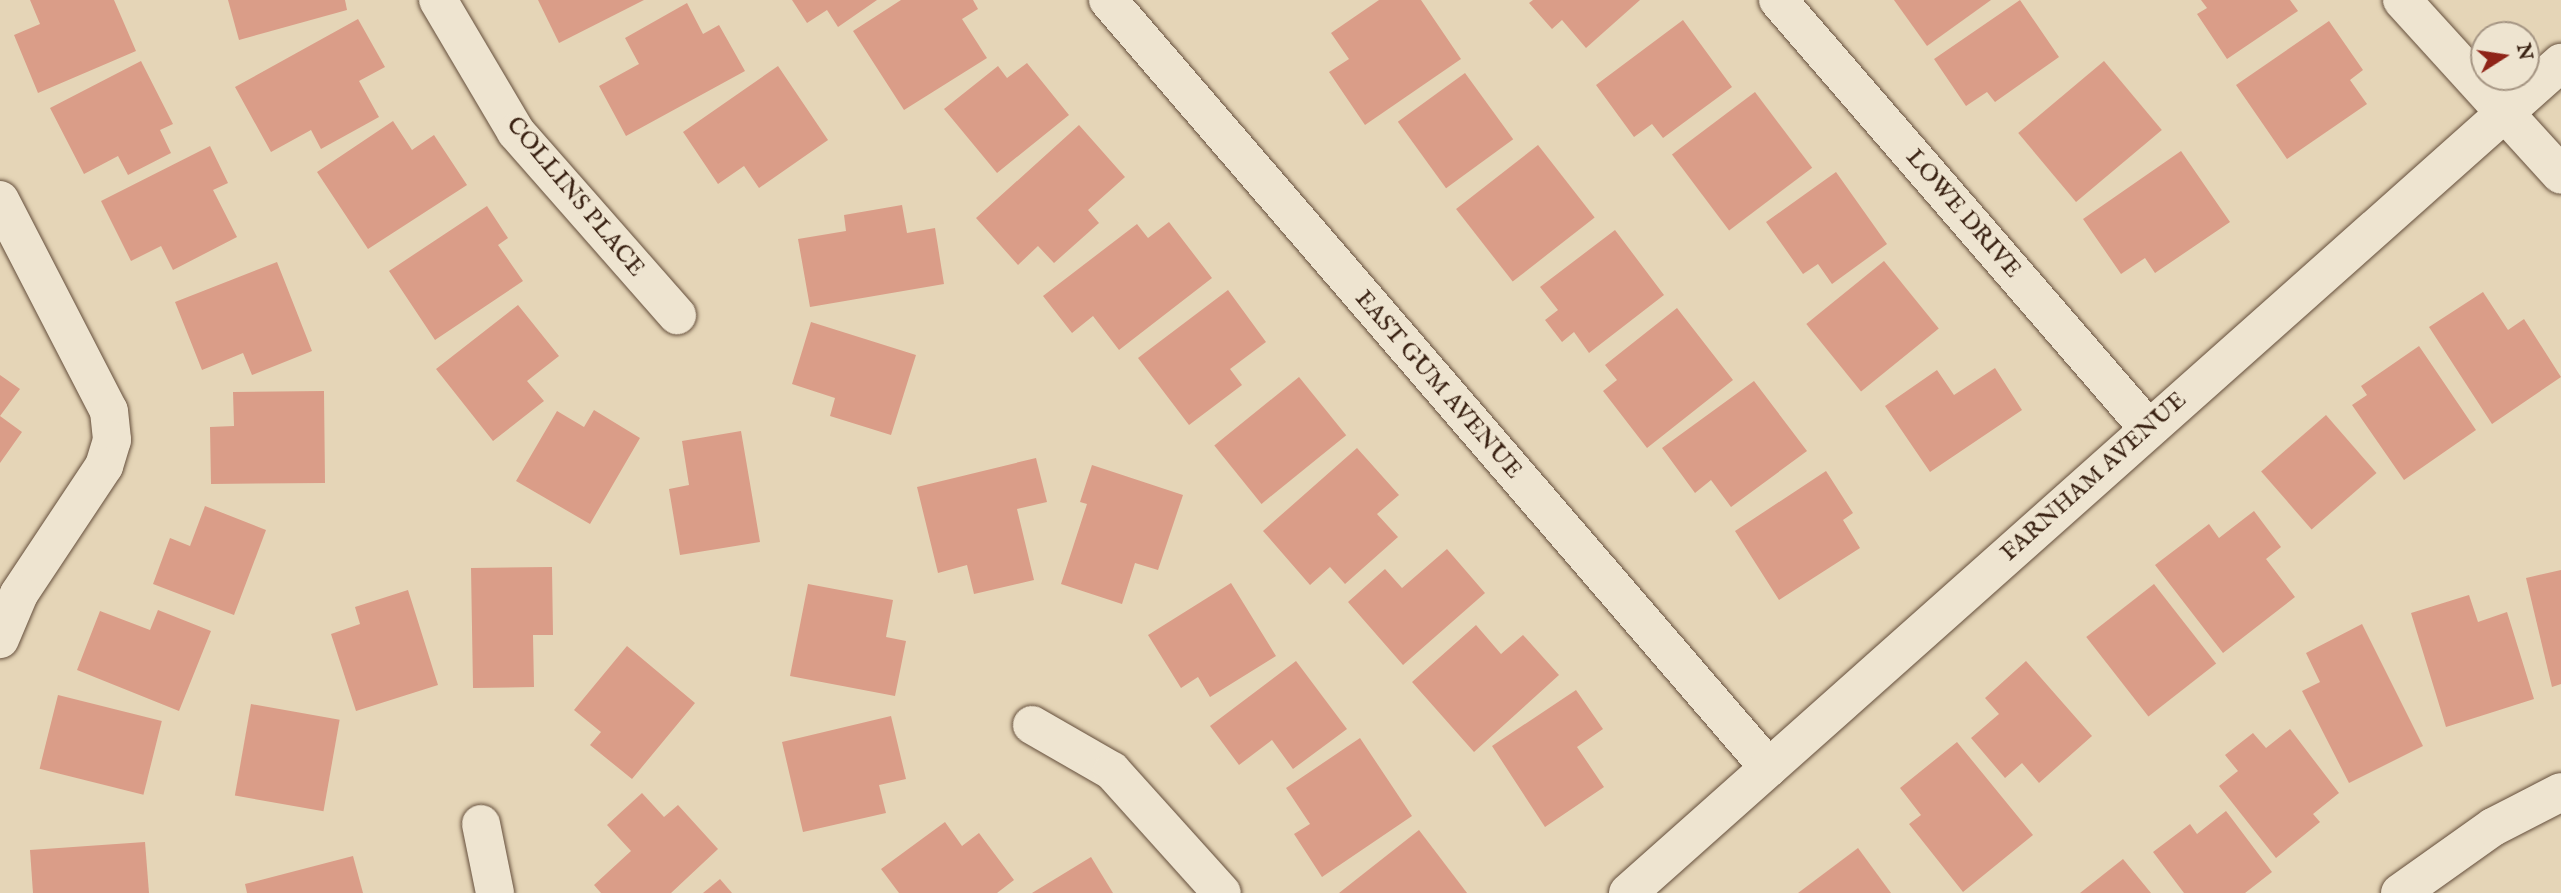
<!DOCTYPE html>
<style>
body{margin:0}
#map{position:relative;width:2561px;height:893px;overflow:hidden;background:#e5d5b7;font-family:"IM FELL English",serif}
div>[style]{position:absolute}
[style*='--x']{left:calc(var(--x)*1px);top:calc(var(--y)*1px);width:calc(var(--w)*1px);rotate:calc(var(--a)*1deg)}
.building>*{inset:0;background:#da9d88;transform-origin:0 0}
.roads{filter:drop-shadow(0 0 2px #654f3c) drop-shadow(0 0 2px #654f3c)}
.minor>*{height:38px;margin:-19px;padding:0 19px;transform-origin:19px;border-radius:19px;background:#eee4d0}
span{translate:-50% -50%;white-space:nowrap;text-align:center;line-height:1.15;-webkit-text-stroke:6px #eee4d0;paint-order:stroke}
.street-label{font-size:24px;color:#3a2213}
.north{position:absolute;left:2470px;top:21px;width:70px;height:70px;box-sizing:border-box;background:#eee4d0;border:2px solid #a69684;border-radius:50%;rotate:78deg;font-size:19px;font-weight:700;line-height:28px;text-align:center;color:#3a2213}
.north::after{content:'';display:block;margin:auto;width:24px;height:32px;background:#8f2418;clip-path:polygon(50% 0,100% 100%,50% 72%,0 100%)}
</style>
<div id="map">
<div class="building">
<i style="clip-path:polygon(30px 0,114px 0,136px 51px,38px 93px,14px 35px,40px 24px)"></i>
<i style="clip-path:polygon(228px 0,345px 0,347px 10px,239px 40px)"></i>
<i style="clip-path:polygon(538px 0,644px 0,559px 43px)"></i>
<i style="clip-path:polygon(792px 0,877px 0,838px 27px,827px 10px,807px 23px)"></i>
<i style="clip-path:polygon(901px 0,973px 0,978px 9px,962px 19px,987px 58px,904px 110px,853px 31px)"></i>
<i style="clip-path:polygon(1379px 0,1421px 0,1461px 59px,1365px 125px,1329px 72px,1349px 59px,1331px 33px)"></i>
<i style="clip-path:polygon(1533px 0,1640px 0,1586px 48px,1562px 20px,1552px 29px,1529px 3px)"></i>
<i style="clip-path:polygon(1894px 0,1991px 0,1927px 46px)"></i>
<i style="clip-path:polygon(2020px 0,2059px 57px,1995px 102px,1987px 92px,1966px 106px,1934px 59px)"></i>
<i style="clip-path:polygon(2201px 0,2290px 0,2298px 11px,2227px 59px,2197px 14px,2207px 8px)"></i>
<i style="clip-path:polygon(687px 3px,703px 34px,719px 25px,745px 71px,626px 136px,599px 86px,639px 64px,625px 38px)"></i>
<i style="clip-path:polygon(358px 19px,385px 67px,359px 81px,379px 117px,321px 149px,311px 130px,271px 152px,235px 87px)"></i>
<i style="clip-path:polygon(1683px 20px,1732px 87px,1663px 138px,1652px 124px,1634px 137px,1596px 85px)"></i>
<i style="clip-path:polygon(2329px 21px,2363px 70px,2350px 80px,2367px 104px,2287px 159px,2236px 85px)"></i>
<i style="clip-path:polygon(141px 61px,173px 124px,160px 130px,171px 153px,128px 175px,118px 156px,84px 174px,50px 108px)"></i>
<i style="left:2104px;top:61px;width:90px;height:112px;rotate:50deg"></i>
<i style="clip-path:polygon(1027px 63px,1069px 115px,997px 173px,944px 109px,998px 66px,1007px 78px)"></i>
<i style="clip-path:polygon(778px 66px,828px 140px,759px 188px,744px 166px,718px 184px,683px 132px)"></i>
<i style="left:1465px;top:73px;width:82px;height:83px;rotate:54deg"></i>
<i style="left:1755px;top:92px;width:95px;height:104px;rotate:53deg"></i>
<i style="clip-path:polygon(393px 121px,412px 150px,434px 135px,467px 185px,368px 249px,317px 172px)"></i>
<i style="clip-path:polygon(1079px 125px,1125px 177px,1088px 210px,1099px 223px,1054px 263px,1038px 246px,1018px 265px,976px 218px)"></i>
<i style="left:1538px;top:145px;width:92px;height:104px;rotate:52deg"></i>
<i style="clip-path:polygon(210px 146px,228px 183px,213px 190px,237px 237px,173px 270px,161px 246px,131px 261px,101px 201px)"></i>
<i style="clip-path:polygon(2181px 151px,2230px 222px,2155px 273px,2145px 258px,2121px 274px,2083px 219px)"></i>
<i style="clip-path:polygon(1836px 172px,1887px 244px,1832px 284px,1818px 264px,1803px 274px,1766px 222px)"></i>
<i style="clip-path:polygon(902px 205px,907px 233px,935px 228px,944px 284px,810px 307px,798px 239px,846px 231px,844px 215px)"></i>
<i style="clip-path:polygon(487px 206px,508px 238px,498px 245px,523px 281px,435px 340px,389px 271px)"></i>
<i style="clip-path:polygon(1169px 222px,1212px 278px,1119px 350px,1093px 316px,1072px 333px,1043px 296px,1137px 224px,1148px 238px)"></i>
<i style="clip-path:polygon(1615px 230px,1664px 295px,1589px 353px,1574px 332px,1562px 342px,1545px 320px,1558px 310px,1540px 287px)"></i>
<i style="left:1884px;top:261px;width:87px;height:100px;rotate:51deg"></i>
<i style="clip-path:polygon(277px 262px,312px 351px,252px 375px,243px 353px,202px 370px,175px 302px)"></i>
<i style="clip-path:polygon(1228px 290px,1266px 342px,1230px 369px,1242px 385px,1189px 425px,1138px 358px)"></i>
<i style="clip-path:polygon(2483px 292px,2508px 330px,2524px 319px,2561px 377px,2492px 424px,2429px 327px)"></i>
<i style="clip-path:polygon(518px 305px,559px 356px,527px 381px,544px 401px,493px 441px,436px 369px)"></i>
<i style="clip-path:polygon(1677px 308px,1733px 380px,1647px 448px,1603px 391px,1617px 380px,1605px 365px)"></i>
<i style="clip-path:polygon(811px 322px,916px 355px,891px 435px,830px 416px,835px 398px,792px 384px)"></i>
<i style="clip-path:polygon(2419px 346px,2476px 430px,2404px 480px,2352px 405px,2367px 395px,2361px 386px)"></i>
<i style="clip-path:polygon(1995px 368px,2022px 410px,1930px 472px,1885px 406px,1937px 370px,1954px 395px)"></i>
<i style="clip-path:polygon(0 375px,20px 389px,0 416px,22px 432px,0 463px)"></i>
<i style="left:1299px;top:377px;width:75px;height:109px;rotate:51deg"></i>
<i style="clip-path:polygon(1754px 381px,1807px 451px,1731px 507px,1711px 480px,1695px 493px,1662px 448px)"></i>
<i style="clip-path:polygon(324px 391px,325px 483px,211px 484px,210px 427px,234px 426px,233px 392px)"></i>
<i style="clip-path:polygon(594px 410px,640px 438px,590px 524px,516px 481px,557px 411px,584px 427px)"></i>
<i style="left:2326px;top:415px;width:77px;height:86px;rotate:49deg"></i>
<i style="clip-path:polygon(741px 431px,760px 542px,680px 555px,669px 489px,689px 485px,682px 441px)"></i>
<i style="clip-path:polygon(1357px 448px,1399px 495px,1377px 514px,1398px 537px,1345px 584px,1330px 567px,1310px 585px,1263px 531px)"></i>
<i style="clip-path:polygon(1036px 458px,1047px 502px,1017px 509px,1034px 580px,974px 594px,967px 565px,938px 573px,917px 487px)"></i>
<i style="clip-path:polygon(1092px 465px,1183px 495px,1158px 570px,1135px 563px,1122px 604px,1061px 584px,1087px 504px,1080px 502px)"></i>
<i style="clip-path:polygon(1826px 471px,1853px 513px,1843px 520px,1860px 548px,1779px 600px,1735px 531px)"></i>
<i style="clip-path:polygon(205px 506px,266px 530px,234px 615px,153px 584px,170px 538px,190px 546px)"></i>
<i style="clip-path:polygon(2254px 511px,2281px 547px,2266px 559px,2295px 597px,2223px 653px,2155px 565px,2209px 524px,2219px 538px)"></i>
<i style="clip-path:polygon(1447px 549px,1485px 593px,1403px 665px,1348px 602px,1385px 569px,1402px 588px)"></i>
<i style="clip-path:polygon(552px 567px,553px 635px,533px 635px,534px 687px,473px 688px,471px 568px)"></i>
<i style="clip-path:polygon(2561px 570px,2561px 684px,2552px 687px,2526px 578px)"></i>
<i style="clip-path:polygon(1231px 583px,1276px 656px,1210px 697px,1198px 677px,1181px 688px,1148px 635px)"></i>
<i style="clip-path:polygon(808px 584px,893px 600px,886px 637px,906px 641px,895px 696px,790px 676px)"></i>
<i style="left:2154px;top:584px;width:101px;height:86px;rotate:52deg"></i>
<i style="clip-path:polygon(408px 590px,438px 685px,356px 711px,331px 634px,360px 624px,355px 607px)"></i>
<i style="clip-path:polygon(2469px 595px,2478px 622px,2507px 612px,2534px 699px,2446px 727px,2411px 613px)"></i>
<i style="clip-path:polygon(158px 610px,211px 631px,179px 711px,77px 670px,100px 611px,150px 630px)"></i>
<i style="clip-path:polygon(2362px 624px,2423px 746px,2349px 783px,2302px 691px,2320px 682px,2306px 653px)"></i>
<i style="clip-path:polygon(1476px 625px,1501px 654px,1523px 635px,1559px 675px,1474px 752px,1412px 682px)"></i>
<i style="clip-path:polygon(627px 646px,695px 703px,632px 779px,590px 745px,601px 732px,574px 710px)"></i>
<i style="clip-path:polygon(1296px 661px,1347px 729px,1293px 769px,1272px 740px,1239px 765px,1210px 726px)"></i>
<i style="clip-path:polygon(2026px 661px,2092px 736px,2039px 783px,2022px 763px,2005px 778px,1971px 738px,1999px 714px,1985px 698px)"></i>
<i style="clip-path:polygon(1576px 690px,1603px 729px,1577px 747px,1604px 787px,1545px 827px,1492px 746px)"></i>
<i style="left:58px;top:695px;width:107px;height:76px;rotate:14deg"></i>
<i style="left:251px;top:704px;width:90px;height:93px;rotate:10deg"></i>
<i style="clip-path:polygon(891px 716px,906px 779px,879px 785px,886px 813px,803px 832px,782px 742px)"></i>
<i style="clip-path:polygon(2290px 729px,2339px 793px,2313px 814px,2320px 822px,2276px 858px,2219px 786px,2238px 771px,2225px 755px,2253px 733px,2266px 748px)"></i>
<i style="clip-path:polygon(1360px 738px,1412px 816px,1322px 877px,1294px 834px,1310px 824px,1286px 788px)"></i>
<i style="clip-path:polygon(1957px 742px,2033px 835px,1963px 892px,1909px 824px,1921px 815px,1900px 788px)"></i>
<i style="clip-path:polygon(642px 793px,664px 817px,678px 805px,718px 849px,671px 893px,601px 893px,594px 885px,631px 851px,607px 825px)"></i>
<i style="clip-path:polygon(2226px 811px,2272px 872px,2245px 893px,2184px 893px,2153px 852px,2190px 824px,2197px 834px)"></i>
<i style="clip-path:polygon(945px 822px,962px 846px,979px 833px,1014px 880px,997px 893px,899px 893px,881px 869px)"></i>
<i style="clip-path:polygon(1419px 830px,1467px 893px,1339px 893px)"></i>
<i style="clip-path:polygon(145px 842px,149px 893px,33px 893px,30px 850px)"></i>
<i style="clip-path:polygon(1858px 848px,1891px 893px,1798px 893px)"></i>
<i style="clip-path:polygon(353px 856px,363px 893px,247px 893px,245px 884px)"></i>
<i style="clip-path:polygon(1091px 857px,1113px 893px,1032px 893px)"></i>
<i style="clip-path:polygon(2123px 859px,2151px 893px,2080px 893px)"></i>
<i style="clip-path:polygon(720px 879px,732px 893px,703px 893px)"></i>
</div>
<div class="roads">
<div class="minor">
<i style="--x:438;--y:0;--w:153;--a:59.4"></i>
<i style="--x:516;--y:132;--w:244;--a:48.7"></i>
<i style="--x:1108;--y:0;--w:1013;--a:49.28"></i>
<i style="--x:1778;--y:0;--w:566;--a:49.16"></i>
<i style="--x:2402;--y:0;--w:236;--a:47.7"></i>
<i style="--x:0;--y:200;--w:237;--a:62.7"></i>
<i style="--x:109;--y:411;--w:29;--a:84"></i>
<i style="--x:112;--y:440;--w:27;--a:107"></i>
<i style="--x:104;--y:466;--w:154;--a:123.6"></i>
<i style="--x:19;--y:594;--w:49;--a:112.9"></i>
<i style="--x:1032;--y:725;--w:92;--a:29.9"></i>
<i style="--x:1112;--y:771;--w:164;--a:48"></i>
<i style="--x:481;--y:824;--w:70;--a:78.5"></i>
<i style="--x:1628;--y:893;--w:1249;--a:-41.66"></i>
<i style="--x:2400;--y:893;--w:114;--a:-35.4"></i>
<i style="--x:2493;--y:827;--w:76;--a:-27.2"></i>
</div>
</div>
<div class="street-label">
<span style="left:575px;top:197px;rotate:50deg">COLLINS PLACE</span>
<span style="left:1963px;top:214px;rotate:49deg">LOWE DRIVE</span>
<span style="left:1438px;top:385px;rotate:49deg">EAST GUM AVENUE</span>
<span style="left:2094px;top:477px;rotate:-42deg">FARNHAM AVENUE</span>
</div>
<div class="north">N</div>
</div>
